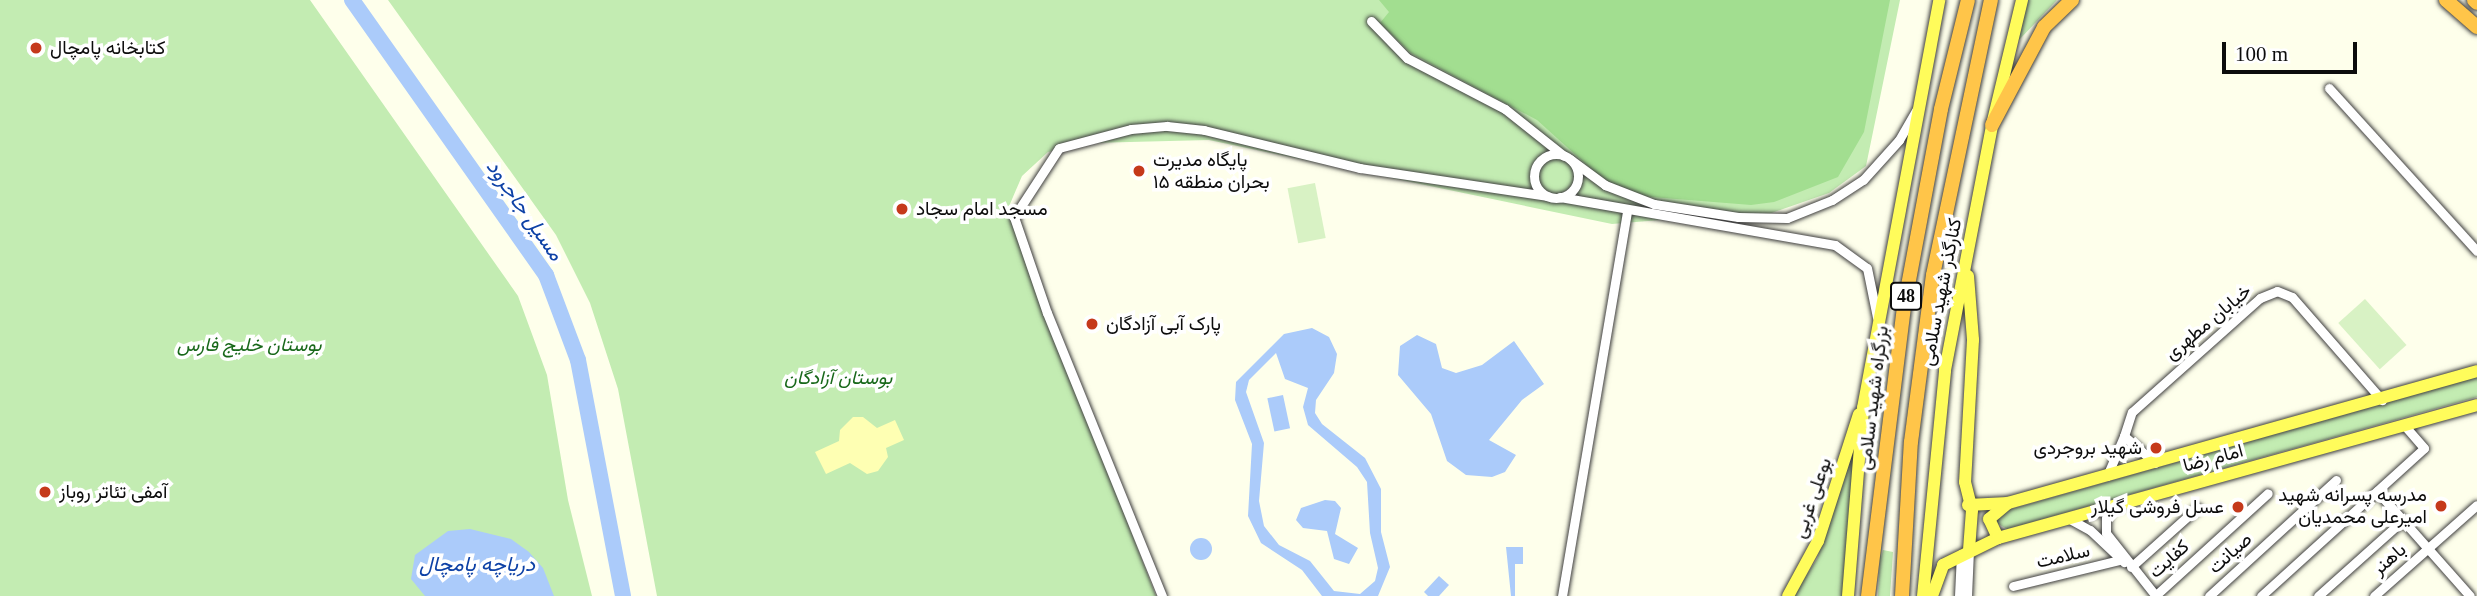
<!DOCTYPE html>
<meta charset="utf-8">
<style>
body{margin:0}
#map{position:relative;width:2477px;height:596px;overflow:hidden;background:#feffeb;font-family:"Times New Roman",Vazirmatn,serif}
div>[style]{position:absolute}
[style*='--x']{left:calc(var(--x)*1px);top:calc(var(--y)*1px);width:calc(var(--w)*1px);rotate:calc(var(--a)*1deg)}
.green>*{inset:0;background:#c3ecb2}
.forest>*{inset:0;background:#a2de90}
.sand>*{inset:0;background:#feffb3}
.pitch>*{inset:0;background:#d8f2c4;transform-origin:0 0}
.water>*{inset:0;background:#abcbfa;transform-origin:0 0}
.round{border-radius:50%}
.river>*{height:16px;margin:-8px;padding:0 8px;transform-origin:8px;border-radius:8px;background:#abcbfa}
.roads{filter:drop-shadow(0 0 2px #3f3f3f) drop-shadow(0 0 2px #3f3f3f)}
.minor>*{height:9px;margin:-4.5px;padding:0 4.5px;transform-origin:4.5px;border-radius:4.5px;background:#fff}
.minor>.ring{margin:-4.5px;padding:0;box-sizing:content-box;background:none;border:9px solid #fff;border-radius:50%}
.major>*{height:12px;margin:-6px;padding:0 6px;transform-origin:6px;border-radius:6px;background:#fffc5b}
.highway>*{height:14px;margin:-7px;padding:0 7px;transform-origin:7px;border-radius:7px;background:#ffc549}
.dots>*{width:19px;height:19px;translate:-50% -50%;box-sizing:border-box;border:4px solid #fff;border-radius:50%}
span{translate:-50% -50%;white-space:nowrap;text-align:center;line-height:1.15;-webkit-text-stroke:7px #fff;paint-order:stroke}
.shield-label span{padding:2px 5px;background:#fff;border:2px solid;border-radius:5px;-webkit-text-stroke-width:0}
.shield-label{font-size:18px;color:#0c0c0c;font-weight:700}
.poi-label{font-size:19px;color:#0c0c0c}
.left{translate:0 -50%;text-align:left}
.right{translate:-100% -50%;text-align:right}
.street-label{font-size:19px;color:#0c0c0c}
.park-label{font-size:19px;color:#18681a;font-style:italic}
.water-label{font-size:21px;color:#0d41a6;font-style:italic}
.scale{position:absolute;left:2222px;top:42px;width:135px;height:32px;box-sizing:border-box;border:4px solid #0c0c0c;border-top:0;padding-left:9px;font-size:21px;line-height:24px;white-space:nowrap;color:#0c0c0c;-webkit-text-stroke:5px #fff;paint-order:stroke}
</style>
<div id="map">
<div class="green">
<i style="clip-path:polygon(0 0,310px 0,518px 296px,547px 375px,568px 500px,592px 596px,0 596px)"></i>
<i style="clip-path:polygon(388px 0,1900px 0,1866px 166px,1829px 193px,1760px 217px,1744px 213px,1612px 224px,1209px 140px,1090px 143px,1048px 152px,1022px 176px,1007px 211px,1156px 596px,657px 596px,618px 389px,590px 303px,556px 235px)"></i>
<i style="clip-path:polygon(2028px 0,2057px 0,2017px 42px)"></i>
<i style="clip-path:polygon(2477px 377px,2477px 397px,2007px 529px,1995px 522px,2008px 510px)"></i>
<i style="clip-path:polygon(1887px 406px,1881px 558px,1883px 550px,1893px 552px,1890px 596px,1878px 596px)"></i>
<i style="clip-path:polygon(1859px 423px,1845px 596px,1793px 596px,1817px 559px)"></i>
</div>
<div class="forest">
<i style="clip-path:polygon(1379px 0,1890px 0,1864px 132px,1838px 177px,1774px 202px,1751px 205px,1639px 196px,1609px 185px,1537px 120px,1411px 53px,1380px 23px,1389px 12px)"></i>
</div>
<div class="sand">
<i style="clip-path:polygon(853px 417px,863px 417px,877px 428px,895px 420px,904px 440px,886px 448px,888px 457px,878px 471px,867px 474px,850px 463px,826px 474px,815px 452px,839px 441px,840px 430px)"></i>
</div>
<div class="pitch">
<i style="left:1315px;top:183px;width:56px;height:28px;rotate:79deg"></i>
<i style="left:2365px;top:299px;width:62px;height:36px;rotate:48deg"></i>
</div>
<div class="water">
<i style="clip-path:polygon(evenodd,1312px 328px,1329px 337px,1337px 354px,1334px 373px,1316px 400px,1315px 413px,1322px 424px,1365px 458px,1381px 489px,1381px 532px,1390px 567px,1378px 596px,1322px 596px,1302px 570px,1261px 543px,1248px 516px,1252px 444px,1235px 400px,1236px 382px,1284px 334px,1312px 328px,1276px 353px,1285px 379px,1308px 388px,1303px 407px,1308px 425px,1357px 467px,1367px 482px,1370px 533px,1378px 568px,1375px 581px,1360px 594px,1334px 591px,1310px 561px,1279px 545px,1264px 526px,1259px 501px,1264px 443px,1246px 392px,1249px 380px,1276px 353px)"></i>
<i style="clip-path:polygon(1417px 335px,1436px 344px,1442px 368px,1456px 373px,1482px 365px,1514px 341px,1544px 384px,1522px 400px,1489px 440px,1516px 455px,1505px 472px,1492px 477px,1466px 475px,1447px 461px,1431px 414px,1398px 375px,1400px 346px)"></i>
<i style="left:1283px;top:395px;width:34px;height:16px;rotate:78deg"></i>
<i style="clip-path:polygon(1325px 500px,1335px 501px,1341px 508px,1335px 534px,1358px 548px,1349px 564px,1334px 559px,1327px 531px,1303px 528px,1296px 520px,1301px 508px)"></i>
<i style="clip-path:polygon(470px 529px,511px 539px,529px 552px,543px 568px,554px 596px,425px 596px,411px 579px,415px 555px,448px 531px)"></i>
<i class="round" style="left:1190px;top:538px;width:22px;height:22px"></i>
<i style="clip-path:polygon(1506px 547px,1523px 547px,1523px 564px,1515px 564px,1515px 596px,1511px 596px)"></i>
<i style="clip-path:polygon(1439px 576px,1449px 585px,1439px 596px,1428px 596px,1424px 592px)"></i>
</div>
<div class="river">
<i style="--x:352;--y:0;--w:337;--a:54.8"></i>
<i style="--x:546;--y:275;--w:91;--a:69.4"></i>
<i style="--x:578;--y:360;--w:240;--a:79.2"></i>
</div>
<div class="roads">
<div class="minor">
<i style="--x:1371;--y:21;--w:52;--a:45.8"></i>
<i style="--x:1407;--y:58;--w:110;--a:27.5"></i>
<i style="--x:1505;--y:109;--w:75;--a:38.5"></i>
<i style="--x:2329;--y:88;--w:220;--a:47.8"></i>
<i class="ring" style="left:1534px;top:154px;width:35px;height:35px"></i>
<i style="--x:1570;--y:159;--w:44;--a:36.6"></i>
<i style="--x:1605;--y:185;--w:53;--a:21.2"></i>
<i style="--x:1654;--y:204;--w:85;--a:8.8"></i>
<i style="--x:1738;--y:217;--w:49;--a:1.2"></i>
<i style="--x:1787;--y:218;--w:48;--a:-21.8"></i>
<i style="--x:1832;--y:200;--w:37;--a:-33"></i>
<i style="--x:1863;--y:180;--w:54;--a:-48"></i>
<i style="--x:1899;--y:140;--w:34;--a:-60"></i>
<i style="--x:1560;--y:197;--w:279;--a:9.9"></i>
<i style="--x:1835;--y:245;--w:39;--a:36"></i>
<i style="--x:1867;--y:268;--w:50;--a:78.5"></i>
<i style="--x:2124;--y:436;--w:25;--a:-72"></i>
<i style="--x:2132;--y:412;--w:171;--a:-41.7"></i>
<i style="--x:2260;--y:298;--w:18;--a:-22"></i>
<i style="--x:2277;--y:291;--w:16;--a:22"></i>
<i style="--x:2292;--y:297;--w:137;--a:48.9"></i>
<i style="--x:2107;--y:476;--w:43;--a:-67"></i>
<i style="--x:2124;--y:436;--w:41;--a:41.1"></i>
<i style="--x:2377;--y:491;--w:140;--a:48.5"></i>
<i style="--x:2113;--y:506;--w:14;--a:120"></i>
<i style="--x:2106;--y:518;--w:15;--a:90"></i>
<i style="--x:2106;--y:533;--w:80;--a:51.6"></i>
<i style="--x:2068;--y:518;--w:25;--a:29"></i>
<i style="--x:2090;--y:530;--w:47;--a:43.3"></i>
<i style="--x:2131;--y:567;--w:89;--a:-41.8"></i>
<i style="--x:2013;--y:586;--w:110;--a:-13.7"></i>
<i style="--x:2156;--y:595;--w:151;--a:-42.3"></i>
<i style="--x:1162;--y:596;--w:305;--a:-112.1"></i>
<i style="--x:1047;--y:313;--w:102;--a:-109"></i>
<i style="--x:1014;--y:217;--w:82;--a:-56.9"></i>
<i style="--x:1059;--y:148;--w:74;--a:-14.8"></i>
<i style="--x:1131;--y:129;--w:36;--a:-5"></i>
<i style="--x:1167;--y:126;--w:37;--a:6"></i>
<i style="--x:1204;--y:130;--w:161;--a:13.7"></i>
<i style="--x:1360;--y:168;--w:189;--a:8.5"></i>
<i style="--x:1562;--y:596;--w:389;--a:-80.4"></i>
<i style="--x:1959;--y:596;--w:42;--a:-87.3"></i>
<i style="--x:1967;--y:596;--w:46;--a:-87.5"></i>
<i style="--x:2209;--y:596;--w:172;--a:-42.4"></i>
<i style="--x:2261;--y:596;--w:220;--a:-42.2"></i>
<i style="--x:2424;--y:448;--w:30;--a:-131"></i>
<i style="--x:2318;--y:596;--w:114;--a:-41.8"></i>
<i style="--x:2374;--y:596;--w:137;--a:-41.5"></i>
</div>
<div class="major">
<i style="--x:1968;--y:276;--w:64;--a:85.5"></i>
<i style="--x:1973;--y:340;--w:142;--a:93.2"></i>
<i style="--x:1965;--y:482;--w:29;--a:76"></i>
<i style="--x:1972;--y:510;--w:40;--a:94.3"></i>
<i style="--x:1968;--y:505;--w:40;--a:-2.9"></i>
<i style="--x:2008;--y:503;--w:487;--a:-15.7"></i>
<i style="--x:1998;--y:538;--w:21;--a:-115"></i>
<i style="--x:1989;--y:519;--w:25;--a:-40"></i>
<i style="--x:1788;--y:596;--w:63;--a:-61.4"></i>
<i style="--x:1818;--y:541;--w:133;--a:-72.1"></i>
<i style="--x:1848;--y:596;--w:189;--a:-85.4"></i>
<i style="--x:1863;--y:408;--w:415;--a:-79.4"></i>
<i style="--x:1923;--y:596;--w:227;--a:-84.4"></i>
<i style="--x:1945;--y:370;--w:249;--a:-79.1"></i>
<i style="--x:1992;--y:125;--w:129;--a:-76.5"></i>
<i style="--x:1932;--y:596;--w:33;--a:-70"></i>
<i style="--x:1943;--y:565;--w:61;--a:-26.1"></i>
<i style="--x:1998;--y:538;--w:497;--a:-15.5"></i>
</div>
<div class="highway">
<i style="--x:2446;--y:0;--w:41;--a:41.1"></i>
<i style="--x:2474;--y:0;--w:4;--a:45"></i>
<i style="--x:1992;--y:125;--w:111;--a:-62"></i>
<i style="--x:2044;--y:27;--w:39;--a:-44"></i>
<i style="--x:1868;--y:596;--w:291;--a:-82.9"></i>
<i style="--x:1904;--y:307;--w:201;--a:-79.4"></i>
<i style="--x:1941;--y:109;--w:112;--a:-76.1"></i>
<i style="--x:1902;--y:596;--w:154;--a:-86.7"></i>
<i style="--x:1911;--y:442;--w:168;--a:-82.5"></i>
<i style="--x:1933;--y:275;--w:281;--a:-78.1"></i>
</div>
</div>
<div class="dots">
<i style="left:36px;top:48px;background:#c5391b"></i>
<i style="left:1139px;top:171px;background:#c5391b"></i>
<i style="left:902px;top:209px;background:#c5391b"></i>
<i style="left:1092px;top:324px;background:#c5391b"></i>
<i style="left:2156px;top:448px;background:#c5391b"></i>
<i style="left:45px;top:492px;background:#c5391b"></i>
<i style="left:2441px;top:506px;background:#c5391b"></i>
<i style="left:2238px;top:507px;background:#c5391b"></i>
</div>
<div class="shield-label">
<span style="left:1906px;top:296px">48</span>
</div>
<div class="poi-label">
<span class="left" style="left:50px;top:48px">کتابخانه پامچال</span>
<span class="left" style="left:1153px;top:171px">پایگاه مدیرت<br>بحران منطقه ۱۵</span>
<span class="left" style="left:916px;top:209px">مسجد امام سجاد</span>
<span class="left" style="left:1106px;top:324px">پارک آبی آزادگان</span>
<span class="right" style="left:2142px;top:448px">شهید بروجردی</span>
<span class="left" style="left:59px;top:492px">آمفی تئاتر روباز</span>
<span class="right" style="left:2427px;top:506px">مدرسه پسرانه شهید<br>امیرعلی محمدیان</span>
<span class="right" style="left:2224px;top:507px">عسل فروشی گیلار</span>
</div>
<div class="street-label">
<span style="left:1941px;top:292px;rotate:-79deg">کنارگذر شهید سلامی</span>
<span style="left:2208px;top:322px;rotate:-40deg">خیابان مطهری</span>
<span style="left:1873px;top:398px;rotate:-83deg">بزرگراه شهید سلامی</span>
<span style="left:2213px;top:458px;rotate:-15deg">امام رضا</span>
<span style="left:1812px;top:498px;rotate:-71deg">بوعلی غربی</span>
<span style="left:2230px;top:553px;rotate:-42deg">صیانت</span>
<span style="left:2063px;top:556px;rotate:-13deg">سلامت</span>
<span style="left:2169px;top:559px;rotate:-42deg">کفایت</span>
<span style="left:2389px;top:559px;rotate:-41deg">باهنر</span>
</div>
<div class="park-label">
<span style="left:249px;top:345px">بوستان خلیج فارس</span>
<span style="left:838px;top:378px">بوستان آزادگان</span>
</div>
<div class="water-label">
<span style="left:525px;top:210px;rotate:55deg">مسیل جاجرود</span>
<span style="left:477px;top:564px">دریاچه پامچال</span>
</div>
<div class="scale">100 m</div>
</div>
